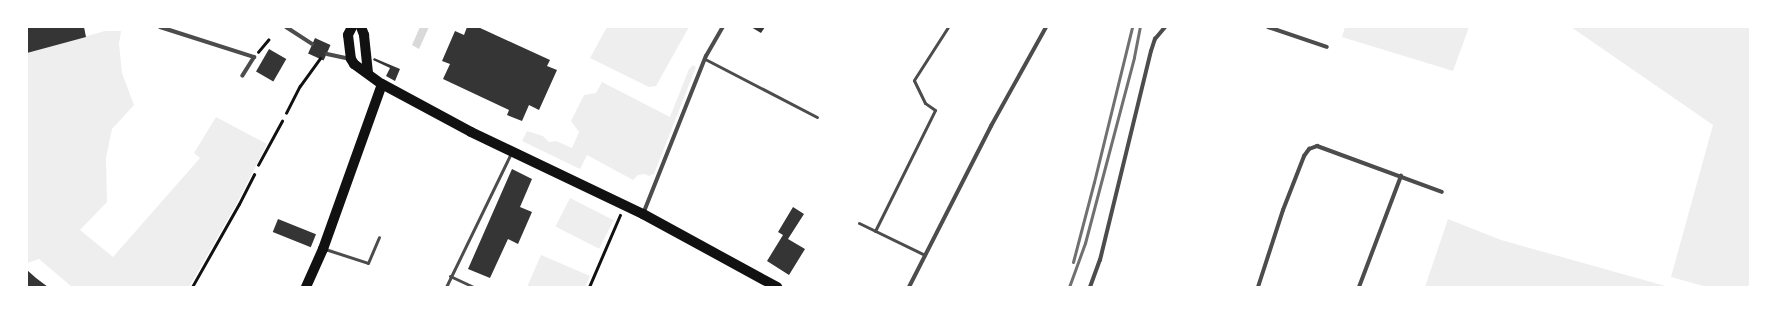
<!DOCTYPE html>
<style>
body{margin:0}
#map{position:relative;width:1777px;height:314px;overflow:hidden;background:#fff;font-family:Barlow,sans-serif}
div>[style]{position:absolute}
[style*='--x']{left:calc(var(--x)*1px);top:calc(var(--y)*1px);width:calc(var(--w)*1px);rotate:calc(var(--a)*1deg)}
.green>*{inset:0;background:#eee;transform-origin:0 0}
.water>*{inset:0;background:#d9d9d9}
.building>*{inset:0;background:#353535;transform-origin:0 0}
.path>*{height:2.5px;margin:-1.25px;padding:0 1.25px;transform-origin:1.25px;border-radius:1.25px;background:#111}
.service>*{height:3px;margin:-1.5px;padding:0 1.5px;transform-origin:1.5px;border-radius:1.5px;background:#4c4c4c}
.minor>*{height:4px;margin:-2px;padding:0 2px;transform-origin:2px;border-radius:2px;background:#4c4c4c}
.primary>*{height:10px;margin:-5px;padding:0 5px;transform-origin:5px;border-radius:5px;background:#111}
.rail>*{height:3px;margin:-1.5px;padding:0 1.5px;transform-origin:1.5px;border-radius:1.5px;background:#707070}
span{translate:-50% -50%;white-space:nowrap;text-align:center;line-height:1.15;-webkit-text-stroke:3px #fff;paint-order:stroke}
.frame{position:absolute;inset:0;border:28px solid #fff;pointer-events:none}
</style>
<div id="map">
<div class="green">
<i style="clip-path:polygon(607px 27px,689px 27px,656px 86px,649px 87px,590px 58px)"></i>
<i style="clip-path:polygon(1345px 27px,1469px 27px,1453px 71px,1342px 37px)"></i>
<i style="clip-path:polygon(1571px 27px,1750px 27px,1750px 283px,1747px 287px,1707px 287px,1671px 277px,1713px 125px)"></i>
<i style="clip-path:polygon(105px 31px,121px 31px,119px 44px,122px 73px,134px 105px,112px 129px,106px 158px,107px 202px,80px 230px,113px 257px,200px 158px,194px 153px,216px 117px,267px 144px,237px 203px,189px 287px,72px 287px,39px 259px,27px 263px,27px 53px)"></i>
<i style="clip-path:polygon(693px 65px,696px 67px,654px 174px,649px 176px,645px 174px,638px 175px,633px 180px,587px 155px,580px 169px,522px 141px,527px 131px,543px 136px,549px 142px,556px 141px,572px 148px,579px 132px,571px 121px,584px 95px,596px 93px,602px 82px,670px 117px,689px 69px)"></i>
<i style="left:570px;top:198px;width:49px;height:32px;rotate:27deg"></i>
<i style="clip-path:polygon(1448px 219px,1501px 240px,1669px 287px,1425px 287px)"></i>
<i style="clip-path:polygon(541px 255px,590px 276px,585px 287px,527px 287px)"></i>
</div>
<div class="water">
<i style="clip-path:polygon(420px 27px,429px 27px,419px 49px,412px 45px)"></i>
</div>
<div class="building">
<i style="clip-path:polygon(27px 27px,84px 27px,86px 37px,27px 53px)"></i>
<i style="clip-path:polygon(467px 27px,478px 27px,550px 60px,547px 66px,557px 70px,539px 110px,529px 105px,522px 121px,507px 115px,509px 110px,443px 79px,450px 64px,442px 61px,455px 31px,464px 35px)"></i>
<i style="clip-path:polygon(751px 27px,765px 27px,761px 33px)"></i>
<i style="left:315px;top:38px;width:17px;height:17px;rotate:24deg"></i>
<i style="left:269px;top:49px;width:20px;height:26px;rotate:30deg"></i>
<i style="clip-path:polygon(374px 58px,400px 69px,395px 81px,386px 76px,390px 68px,373px 60px)"></i>
<i style="clip-path:polygon(512px 169px,532px 179px,520px 207px,532px 212px,518px 244px,508px 239px,490px 278px,468px 269px)"></i>
<i style="clip-path:polygon(793px 207px,804px 214px,788px 239px,805px 249px,789px 275px,767px 261px,783px 235px,778px 232px)"></i>
<i style="left:278px;top:219px;width:41px;height:14px;rotate:22deg"></i>
<i style="clip-path:polygon(27px 270px,36px 278px,48px 287px,27px 287px)"></i>
</div>
<div class="path">
<i style="--x:258;--y:52;--w:16;--a:-50"></i>
<i style="--x:286;--y:113;--w:30;--a:-63"></i>
<i style="--x:300;--y:86;--w:34;--a:-54"></i>
<i style="--x:258;--y:165;--w:50;--a:-61.4"></i>
<i style="--x:192;--y:287;--w:95;--a:-60.5"></i>
<i style="--x:239;--y:204;--w:33;--a:-63"></i>
<i style="--x:589;--y:287;--w:78;--a:-66.7"></i>
</div>
<div class="service">
<i style="--x:705;--y:59;--w:126;--a:27.4"></i>
<i style="--x:859;--y:223;--w:73;--a:25.9"></i>
<i style="--x:875;--y:231;--w:135;--a:-63.6"></i>
<i style="--x:935;--y:110;--w:12;--a:-145"></i>
<i style="--x:925;--y:103;--w:25;--a:-116"></i>
<i style="--x:914;--y:80;--w:63;--a:-57.3"></i>
<i style="--x:325;--y:249;--w:45;--a:18"></i>
<i style="--x:368;--y:263;--w:28;--a:-67"></i>
<i style="--x:450;--y:276;--w:26;--a:25"></i>
<i style="--x:446;--y:287;--w:149;--a:-64.1"></i>
</div>
<div class="minor">
<i style="--x:160;--y:27;--w:99;--a:17.7"></i>
<i style="--x:254;--y:57;--w:22;--a:122"></i>
<i style="--x:286;--y:27;--w:31;--a:33"></i>
<i style="--x:1268;--y:27;--w:62;--a:18.7"></i>
<i style="--x:327;--y:54;--w:25;--a:12"></i>
<i style="--x:643;--y:214;--w:170;--a:-68.3"></i>
<i style="--x:706;--y:56;--w:34;--a:-60"></i>
<i style="--x:909;--y:287;--w:181;--a:-63"></i>
<i style="--x:991;--y:126;--w:113;--a:-60.9"></i>
<i style="--x:1090;--y:287;--w:29;--a:-70"></i>
<i style="--x:1100;--y:260;--w:215;--a:-76.3"></i>
<i style="--x:1151;--y:51;--w:13;--a:-72"></i>
<i style="--x:1155;--y:39;--w:16;--a:-50"></i>
<i style="--x:1258;--y:287;--w:81;--a:-72"></i>
<i style="--x:1283;--y:210;--w:58;--a:-68.7"></i>
<i style="--x:1304;--y:156;--w:9;--a:-54"></i>
<i style="--x:1309;--y:149;--w:9;--a:-21"></i>
<i style="--x:1317;--y:146;--w:133;--a:20.2"></i>
<i style="--x:1359;--y:287;--w:119;--a:-69.3"></i>
</div>
<div class="primary">
<i style="--x:352;--y:27;--w:9;--a:117"></i>
<i style="--x:348;--y:35;--w:24;--a:83"></i>
<i style="--x:351;--y:59;--w:6;--a:59"></i>
<i style="--x:354;--y:64;--w:34;--a:36"></i>
<i style="--x:382;--y:84;--w:101;--a:28.3"></i>
<i style="--x:471;--y:132;--w:191;--a:25.5"></i>
<i style="--x:643;--y:214;--w:153;--a:28.6"></i>
<i style="--x:361;--y:27;--w:9;--a:69"></i>
<i style="--x:364;--y:35;--w:37;--a:84"></i>
<i style="--x:306;--y:287;--w:42;--a:-65.9"></i>
<i style="--x:323;--y:249;--w:175;--a:-70.3"></i>
</div>
<div class="rail">
<i style="--x:1073;--y:262;--w:83;--a:-75.3"></i>
<i style="--x:1094;--y:182;--w:160;--a:-76.2"></i>
<i style="--x:1069;--y:287;--w:47;--a:-70"></i>
<i style="--x:1085;--y:243;--w:192;--a:-75.2"></i>
<i style="--x:1134;--y:57;--w:31;--a:-79"></i>
</div>
<div class="frame"></div>
</div>
